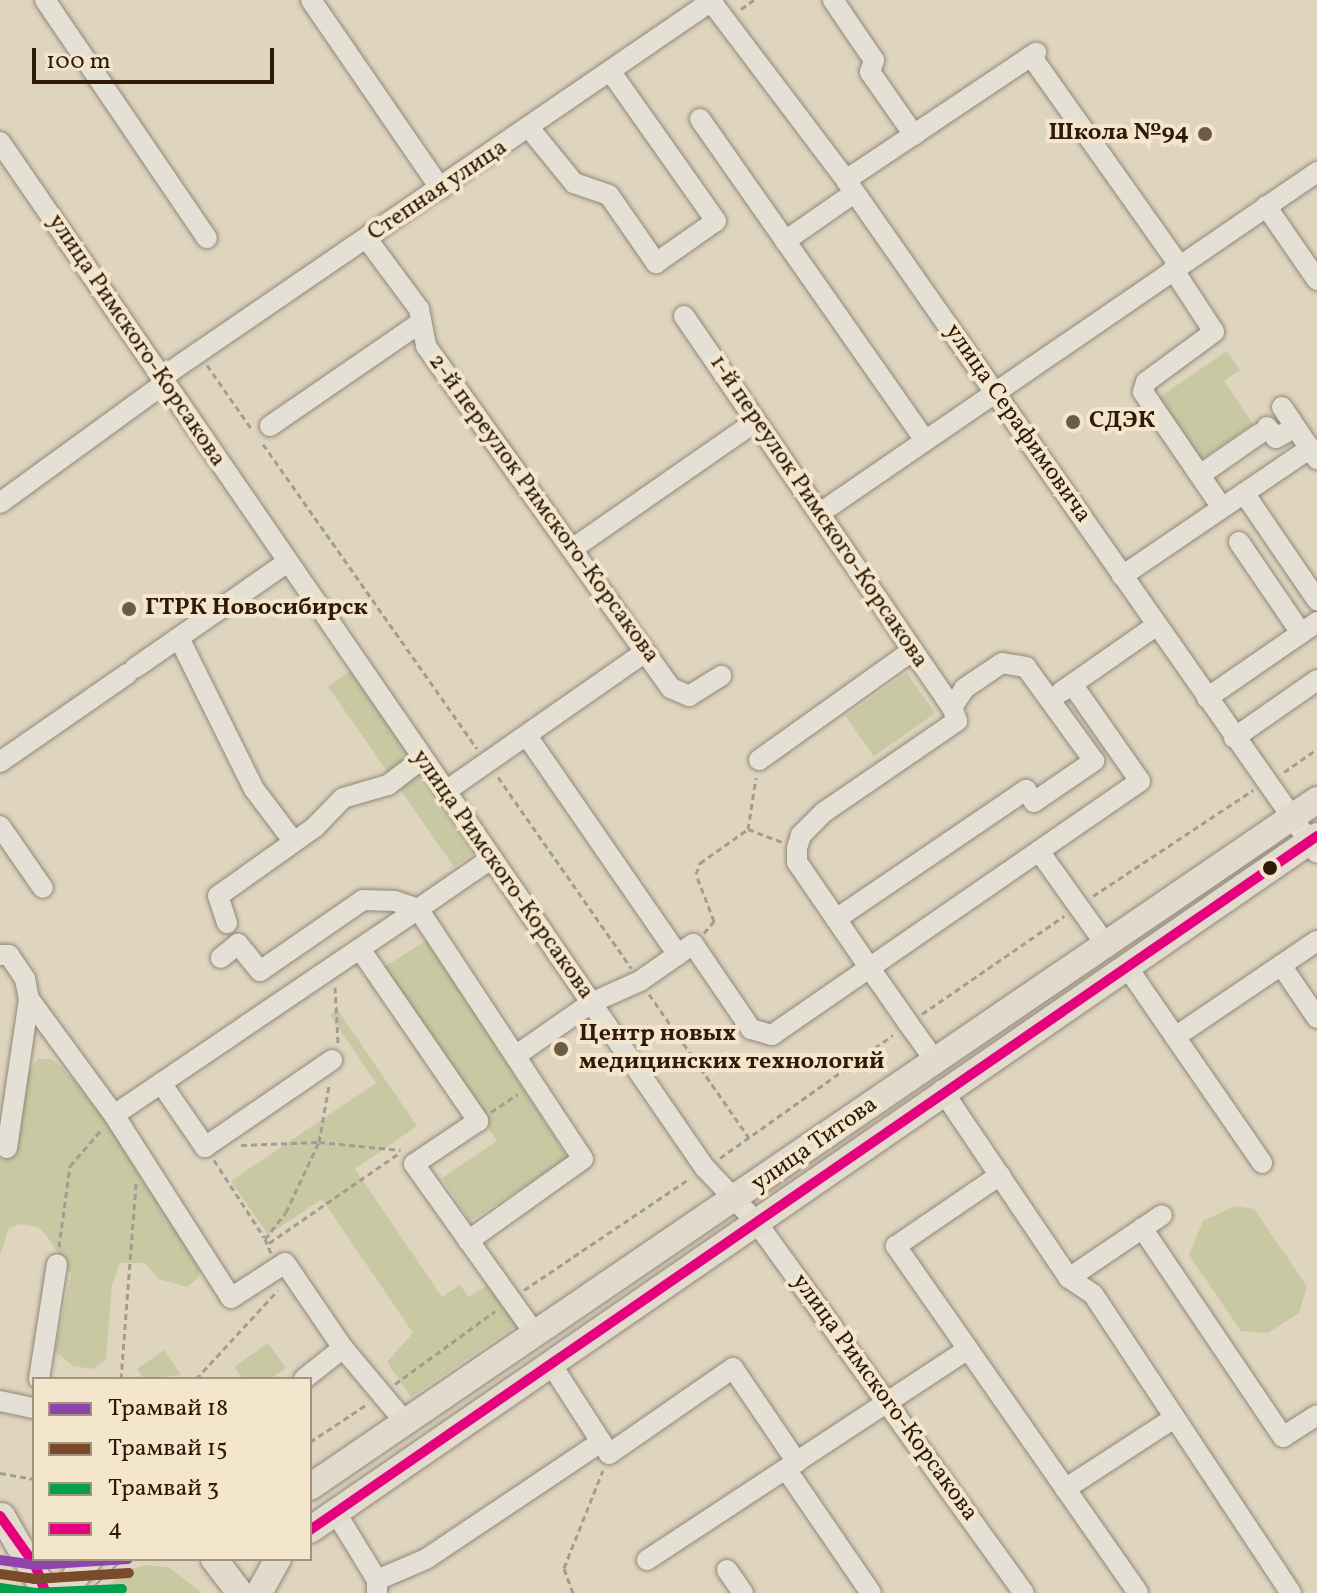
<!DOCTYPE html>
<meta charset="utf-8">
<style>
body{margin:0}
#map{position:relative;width:1317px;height:1593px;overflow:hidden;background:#dfd4be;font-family:Vollkorn,serif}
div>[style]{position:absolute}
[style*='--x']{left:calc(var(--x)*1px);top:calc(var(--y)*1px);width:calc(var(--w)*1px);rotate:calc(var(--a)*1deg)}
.green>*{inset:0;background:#c8c9a3;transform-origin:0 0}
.path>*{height:3px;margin-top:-1.5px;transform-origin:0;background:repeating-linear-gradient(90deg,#a29c92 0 6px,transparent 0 10px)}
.roads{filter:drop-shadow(0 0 2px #908879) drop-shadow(0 0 2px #908879)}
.minor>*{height:20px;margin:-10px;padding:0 10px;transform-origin:10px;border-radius:10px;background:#e5e0d5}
.major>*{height:26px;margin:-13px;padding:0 13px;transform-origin:13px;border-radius:13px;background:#e1dacd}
.tram>*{height:2px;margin:-1px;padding:0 1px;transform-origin:1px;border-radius:1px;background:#a29c92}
.bus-1>*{height:10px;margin:-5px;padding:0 5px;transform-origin:5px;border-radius:5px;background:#e5007d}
.tram-1>*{height:10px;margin:-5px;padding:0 5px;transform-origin:5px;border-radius:5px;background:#8e44ad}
.tram-2>*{height:10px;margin:-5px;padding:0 5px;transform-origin:5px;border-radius:5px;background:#7a4b2a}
.tram-3>*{height:10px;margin:-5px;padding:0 5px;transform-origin:5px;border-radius:5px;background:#029f4d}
.dots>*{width:22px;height:22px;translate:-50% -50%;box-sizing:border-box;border:4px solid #f3e6cc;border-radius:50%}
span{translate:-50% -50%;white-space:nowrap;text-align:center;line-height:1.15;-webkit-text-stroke:8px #f3e6cc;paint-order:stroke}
.poi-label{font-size:24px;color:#2e1a07;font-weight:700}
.right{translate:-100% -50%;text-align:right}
.left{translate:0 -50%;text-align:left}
.street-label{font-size:24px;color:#2e1a07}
.legend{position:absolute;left:32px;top:1377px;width:280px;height:184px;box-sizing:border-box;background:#f3e6cc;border:2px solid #a4947d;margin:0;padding:10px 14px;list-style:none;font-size:24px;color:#2e1a07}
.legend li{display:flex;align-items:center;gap:16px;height:40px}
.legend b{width:40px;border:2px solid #a4947d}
.scale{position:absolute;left:32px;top:48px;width:242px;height:36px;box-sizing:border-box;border:4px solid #2e1a07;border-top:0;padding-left:10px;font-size:24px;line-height:28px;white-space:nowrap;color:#2e1a07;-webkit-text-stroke:6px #f3e6cc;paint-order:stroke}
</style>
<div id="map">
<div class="green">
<i style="clip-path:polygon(1227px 351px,1240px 370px,1224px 381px,1253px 424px,1200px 460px,1158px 398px)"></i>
<i style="left:350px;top:671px;width:220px;height:27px;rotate:55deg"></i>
<i style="left:907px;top:673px;width:49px;height:75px;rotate:55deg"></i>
<i style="clip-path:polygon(427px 940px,568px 1158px,470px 1221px,442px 1178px,497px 1141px,384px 967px)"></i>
<i style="clip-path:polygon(337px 1009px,417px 1126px,355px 1169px,442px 1297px,460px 1285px,469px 1297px,492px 1282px,520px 1323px,411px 1397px,387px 1362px,413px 1333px,322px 1199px,268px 1235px,231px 1181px,376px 1083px,330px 1015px)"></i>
<i style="clip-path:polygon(38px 1059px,52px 1059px,94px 1099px,200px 1264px,199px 1277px,187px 1287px,159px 1279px,145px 1263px,120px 1263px,112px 1285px,106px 1360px,92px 1369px,73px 1366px,55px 1351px,71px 1274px,47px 1236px,38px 1227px,20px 1224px,9px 1228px,0 1255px,0 1159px,9px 1156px,26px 1076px)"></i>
<i style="clip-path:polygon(1235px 1206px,1254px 1209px,1307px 1286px,1299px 1313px,1268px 1333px,1241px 1331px,1189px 1255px,1203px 1221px)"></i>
<i style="clip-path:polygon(268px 1343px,286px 1368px,270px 1379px,243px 1379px,234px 1367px)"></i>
<i style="clip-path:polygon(164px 1350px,181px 1375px,144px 1379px,137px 1369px)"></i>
<i style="clip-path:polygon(149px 1565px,170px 1568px,202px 1593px,100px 1593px,125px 1570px)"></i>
</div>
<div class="path">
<i style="--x:741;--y:9;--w:16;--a:-35"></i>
<i style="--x:207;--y:365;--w:77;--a:55.1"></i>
<i style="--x:263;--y:444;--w:372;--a:54.9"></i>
<i style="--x:1284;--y:772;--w:40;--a:-34.9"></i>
<i style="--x:498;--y:777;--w:233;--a:55.1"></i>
<i style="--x:748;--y:829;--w:52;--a:-81.1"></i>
<i style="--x:1093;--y:896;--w:192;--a:-33.5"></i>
<i style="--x:704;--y:933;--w:16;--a:-50"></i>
<i style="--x:714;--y:921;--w:50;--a:-111"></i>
<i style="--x:696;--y:874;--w:12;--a:-70"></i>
<i style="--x:700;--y:863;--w:59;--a:-35.3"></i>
<i style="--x:748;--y:829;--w:36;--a:21"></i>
<i style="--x:335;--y:987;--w:56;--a:86.9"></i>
<i style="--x:649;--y:994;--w:175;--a:55.2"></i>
<i style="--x:922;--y:1014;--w:173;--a:-34.6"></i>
<i style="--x:491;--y:1112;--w:32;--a:-34"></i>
<i style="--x:241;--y:1145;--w:78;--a:-2.2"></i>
<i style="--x:319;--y:1142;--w:82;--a:5.6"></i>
<i style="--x:720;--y:1158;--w:212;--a:-35.4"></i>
<i style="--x:214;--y:1160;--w:92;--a:57"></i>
<i style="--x:269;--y:1243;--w:157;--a:-34.6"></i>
<i style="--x:59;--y:1247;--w:82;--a:-82.3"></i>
<i style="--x:70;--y:1166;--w:48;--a:-49.3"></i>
<i style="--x:271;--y:1253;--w:15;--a:-113"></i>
<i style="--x:265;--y:1239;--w:34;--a:-52"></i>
<i style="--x:286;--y:1212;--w:77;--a:-64.8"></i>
<i style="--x:319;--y:1142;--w:58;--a:-80"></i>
<i style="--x:524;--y:1290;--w:200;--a:-34"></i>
<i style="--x:121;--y:1379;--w:197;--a:-85.6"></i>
<i style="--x:196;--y:1379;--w:121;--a:-47.3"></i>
<i style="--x:395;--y:1384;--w:124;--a:-36.1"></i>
<i style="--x:310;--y:1442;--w:67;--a:-33.5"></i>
<i style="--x:0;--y:1473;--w:35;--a:10"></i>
<i style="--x:0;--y:1583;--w:16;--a:38"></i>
<i style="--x:573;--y:1593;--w:27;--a:-110"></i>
<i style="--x:564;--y:1568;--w:105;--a:-68.3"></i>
</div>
<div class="roads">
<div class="minor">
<i style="--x:45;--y:0;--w:288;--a:55.8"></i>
<i style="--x:311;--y:0;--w:229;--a:55.5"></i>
<i style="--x:710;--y:0;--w:226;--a:52.9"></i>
<i style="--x:846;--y:180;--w:821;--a:55.01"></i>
<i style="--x:833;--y:0;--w:73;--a:55.7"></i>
<i style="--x:874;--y:60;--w:13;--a:108"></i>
<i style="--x:870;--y:72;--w:77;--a:55.1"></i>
<i style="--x:1031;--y:56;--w:256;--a:54.7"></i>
<i style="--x:700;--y:119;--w:392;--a:55"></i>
<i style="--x:530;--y:129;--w:70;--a:50.8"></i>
<i style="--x:574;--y:183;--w:37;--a:19"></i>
<i style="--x:609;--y:195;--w:83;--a:55.3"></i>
<i style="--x:656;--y:263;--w:73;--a:-35"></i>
<i style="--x:716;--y:221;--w:182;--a:-125.2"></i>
<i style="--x:0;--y:142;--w:1245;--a:55.51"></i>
<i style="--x:705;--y:1168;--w:76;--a:46.6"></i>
<i style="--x:757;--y:1223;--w:456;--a:54.2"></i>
<i style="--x:846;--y:180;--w:229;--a:-33.8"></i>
<i style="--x:1266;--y:206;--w:90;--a:55.4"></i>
<i style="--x:367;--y:239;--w:87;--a:53.4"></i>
<i style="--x:419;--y:309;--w:38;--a:79"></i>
<i style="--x:426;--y:346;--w:421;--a:54.4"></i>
<i style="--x:671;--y:688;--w:20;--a:24"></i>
<i style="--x:689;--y:696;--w:38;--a:-32"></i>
<i style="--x:785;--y:241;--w:84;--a:-34.8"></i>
<i style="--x:1173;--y:269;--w:75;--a:56.9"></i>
<i style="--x:1214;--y:332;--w:84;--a:143.7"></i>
<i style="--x:1146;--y:382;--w:10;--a:107"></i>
<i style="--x:1143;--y:392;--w:140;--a:55.7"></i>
<i style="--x:684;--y:316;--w:474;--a:55.6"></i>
<i style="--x:161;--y:378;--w:669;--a:-34.4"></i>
<i style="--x:1282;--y:407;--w:63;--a:56.1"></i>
<i style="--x:270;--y:426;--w:182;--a:-34.5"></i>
<i style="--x:1267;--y:427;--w:14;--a:51"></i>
<i style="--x:1276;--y:438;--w:22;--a:-30"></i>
<i style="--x:1200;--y:475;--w:72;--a:-34.8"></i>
<i style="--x:1244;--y:493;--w:130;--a:55.7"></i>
<i style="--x:0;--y:503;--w:204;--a:-36"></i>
<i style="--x:820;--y:513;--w:603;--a:-34.45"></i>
<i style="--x:1239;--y:542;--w:110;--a:55.7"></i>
<i style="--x:572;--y:549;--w:224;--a:-34.8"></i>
<i style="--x:1122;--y:576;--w:227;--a:-34.2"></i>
<i style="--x:179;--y:638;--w:169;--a:63.6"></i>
<i style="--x:254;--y:789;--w:66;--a:53"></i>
<i style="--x:135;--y:668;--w:184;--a:-34.8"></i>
<i style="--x:1061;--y:692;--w:117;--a:-34.9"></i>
<i style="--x:1207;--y:698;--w:134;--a:-34.6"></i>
<i style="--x:527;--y:736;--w:266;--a:55.4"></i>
<i style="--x:1234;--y:738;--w:101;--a:-34.9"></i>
<i style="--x:759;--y:760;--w:189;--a:-35.5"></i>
<i style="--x:0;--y:762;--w:155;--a:-34.7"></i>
<i style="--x:446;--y:791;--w:243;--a:-34.9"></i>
<i style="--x:0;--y:826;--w:75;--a:55.3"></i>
<i style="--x:1039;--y:851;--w:115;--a:54.5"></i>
<i style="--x:836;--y:919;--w:230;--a:-34.2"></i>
<i style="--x:1026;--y:790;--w:14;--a:56"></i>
<i style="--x:1034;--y:802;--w:73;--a:-34.3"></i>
<i style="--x:1094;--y:761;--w:116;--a:-125.9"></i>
<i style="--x:1026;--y:667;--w:24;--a:-171"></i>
<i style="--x:1002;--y:663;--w:45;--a:146"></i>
<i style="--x:965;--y:688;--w:23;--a:124"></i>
<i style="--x:952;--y:707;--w:15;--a:70"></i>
<i style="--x:957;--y:721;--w:161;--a:145.6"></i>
<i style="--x:824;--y:812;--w:33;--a:135"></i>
<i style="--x:801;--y:835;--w:14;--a:107"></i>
<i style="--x:797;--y:848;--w:14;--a:90"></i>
<i style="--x:797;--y:862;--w:69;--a:55.6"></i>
<i style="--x:836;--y:919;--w:58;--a:55.5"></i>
<i style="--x:869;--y:967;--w:68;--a:55.1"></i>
<i style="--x:908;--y:1023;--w:48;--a:54.3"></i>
<i style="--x:227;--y:923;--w:28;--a:-108"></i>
<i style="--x:218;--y:896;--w:119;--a:-35.4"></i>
<i style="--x:315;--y:827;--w:40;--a:-46"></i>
<i style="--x:343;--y:798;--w:47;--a:-16.1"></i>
<i style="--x:388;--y:785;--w:43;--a:-37.4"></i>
<i style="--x:360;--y:949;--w:209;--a:55.5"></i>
<i style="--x:478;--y:1121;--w:77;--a:146.1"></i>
<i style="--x:414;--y:1164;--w:210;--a:54.5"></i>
<i style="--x:0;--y:955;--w:9;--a:0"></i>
<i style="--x:9;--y:955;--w:29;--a:56"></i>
<i style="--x:25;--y:979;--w:20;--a:79"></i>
<i style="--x:1281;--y:965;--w:64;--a:55.8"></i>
<i style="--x:1127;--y:967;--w:238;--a:55.4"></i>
<i style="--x:1175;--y:1037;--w:171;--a:-34.1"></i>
<i style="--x:518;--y:1054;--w:89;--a:-34.9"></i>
<i style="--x:591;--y:1003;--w:54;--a:-24.2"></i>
<i style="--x:640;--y:981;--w:65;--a:-34.9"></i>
<i style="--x:693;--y:944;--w:103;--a:55.7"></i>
<i style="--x:751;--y:1029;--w:22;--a:16"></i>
<i style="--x:772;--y:1035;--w:447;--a:-34.6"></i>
<i style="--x:1140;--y:781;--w:118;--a:-125"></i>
<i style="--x:161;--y:1083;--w:78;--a:55.5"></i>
<i style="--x:205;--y:1147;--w:154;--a:-34.4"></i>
<i style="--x:942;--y:1090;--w:227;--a:56"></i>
<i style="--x:1069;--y:1278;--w:29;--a:34"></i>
<i style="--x:1093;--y:1294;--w:359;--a:56.5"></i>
<i style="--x:114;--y:1115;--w:367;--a:-34.1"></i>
<i style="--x:418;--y:909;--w:24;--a:-161"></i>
<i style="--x:395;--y:901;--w:32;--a:-178"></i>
<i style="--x:363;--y:900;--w:125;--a:145.4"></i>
<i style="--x:260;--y:971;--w:35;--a:-129"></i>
<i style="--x:238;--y:944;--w:22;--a:141"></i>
<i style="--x:7;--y:1148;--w:151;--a:-81.6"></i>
<i style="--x:29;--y:999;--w:144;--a:53.8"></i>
<i style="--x:114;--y:1115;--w:217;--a:57.4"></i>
<i style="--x:231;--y:1298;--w:64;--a:-32.9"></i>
<i style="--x:285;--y:1263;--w:103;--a:55.7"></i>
<i style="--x:343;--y:1348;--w:98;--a:50"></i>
<i style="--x:1142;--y:1228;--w:252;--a:56"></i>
<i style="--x:1283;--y:1437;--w:40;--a:-32.9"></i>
<i style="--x:468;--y:1241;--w:141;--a:-35.5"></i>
<i style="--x:583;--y:1159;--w:300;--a:-123.4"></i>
<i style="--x:418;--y:909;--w:90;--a:-34.6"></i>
<i style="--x:1069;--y:1278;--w:112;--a:-34.1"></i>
<i style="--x:968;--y:1349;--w:297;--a:55.1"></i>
<i style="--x:551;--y:1364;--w:107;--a:57.2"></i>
<i style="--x:609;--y:1454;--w:151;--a:-34.7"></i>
<i style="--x:733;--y:1368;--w:114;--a:55.8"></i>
<i style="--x:39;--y:1379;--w:116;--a:-81.1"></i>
<i style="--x:304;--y:1379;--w:50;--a:-38.5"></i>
<i style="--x:0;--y:1401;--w:35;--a:12"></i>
<i style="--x:786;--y:1469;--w:150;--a:55.6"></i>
<i style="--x:1065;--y:1489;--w:130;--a:-33.1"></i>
<i style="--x:336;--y:1513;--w:79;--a:58.5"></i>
<i style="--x:377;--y:1580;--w:13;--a:90"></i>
<i style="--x:647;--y:1560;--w:384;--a:-33.3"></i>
<i style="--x:968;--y:1349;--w:126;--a:-125"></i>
<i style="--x:896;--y:1246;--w:126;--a:-34.3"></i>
<i style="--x:727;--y:1570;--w:28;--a:55"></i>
<i style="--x:377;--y:1580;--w:53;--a:-23.2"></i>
<i style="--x:426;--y:1559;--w:211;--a:-33.8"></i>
</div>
<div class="major">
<i style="--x:310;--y:1487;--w:1219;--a:-34.3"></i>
<i style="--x:2;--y:1516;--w:89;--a:60.3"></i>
<i style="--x:310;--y:1530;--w:1223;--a:-34.57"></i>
<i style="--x:214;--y:1559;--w:43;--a:52.6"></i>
<i style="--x:63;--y:1593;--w:43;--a:-52.6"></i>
<i style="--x:259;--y:1593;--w:39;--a:-61"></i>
</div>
</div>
<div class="tram">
<i style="--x:87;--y:1593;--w:47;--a:-43.3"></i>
</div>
<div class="bus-1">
<i style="--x:0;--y:1516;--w:60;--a:54.5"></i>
<i style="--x:35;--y:1565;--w:30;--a:69"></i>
<i style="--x:310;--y:1530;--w:1223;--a:-34.57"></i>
</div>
<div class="tram-1">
<i style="--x:0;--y:1560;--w:35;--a:8"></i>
<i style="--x:35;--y:1565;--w:93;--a:-3.7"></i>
</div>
<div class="tram-2">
<i style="--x:0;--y:1574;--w:34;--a:8"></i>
<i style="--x:34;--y:1579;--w:95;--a:-3.6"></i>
</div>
<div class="tram-3">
<i style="--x:0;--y:1588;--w:34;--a:8"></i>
<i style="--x:34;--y:1593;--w:88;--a:-2.6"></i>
</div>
<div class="dots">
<i style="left:1205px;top:134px;background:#6c5b47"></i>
<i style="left:1073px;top:422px;background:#6c5b47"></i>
<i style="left:129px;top:609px;background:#6c5b47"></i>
<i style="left:1270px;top:868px;background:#2e1a07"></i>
<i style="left:561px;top:1049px;background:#6c5b47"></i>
</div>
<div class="poi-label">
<span class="right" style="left:1189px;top:134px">Школа №94</span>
<span class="left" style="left:1089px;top:422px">СДЭК</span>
<span class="left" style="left:145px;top:609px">ГТРК Новосибирск</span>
<span class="left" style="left:579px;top:1049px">Центр новых<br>медицинских технологий</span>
</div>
<div class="street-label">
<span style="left:438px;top:191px;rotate:-34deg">Степная улица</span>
<span style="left:136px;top:341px;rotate:56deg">улица Римского-Корсакова</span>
<span style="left:1017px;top:424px;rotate:55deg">улица Серафимовича</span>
<span style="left:543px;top:509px;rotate:54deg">2-й переулок Римского-Корсакова</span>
<span style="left:818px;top:512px;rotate:56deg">1-й переулок Римского-Корсакова</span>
<span style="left:502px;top:875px;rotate:55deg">улица Римского-Корсакова</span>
<span style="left:815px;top:1145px;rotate:-35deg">улица Титова</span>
<span style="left:884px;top:1398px;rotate:54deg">улица Римского-Корсакова</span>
</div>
<ul class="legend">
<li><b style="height:10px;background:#8e44ad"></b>Трамвай 18</li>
<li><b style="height:10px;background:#7a4b2a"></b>Трамвай 15</li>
<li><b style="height:10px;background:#029f4d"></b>Трамвай 3</li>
<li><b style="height:10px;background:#e5007d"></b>4</li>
</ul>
<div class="scale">100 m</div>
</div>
